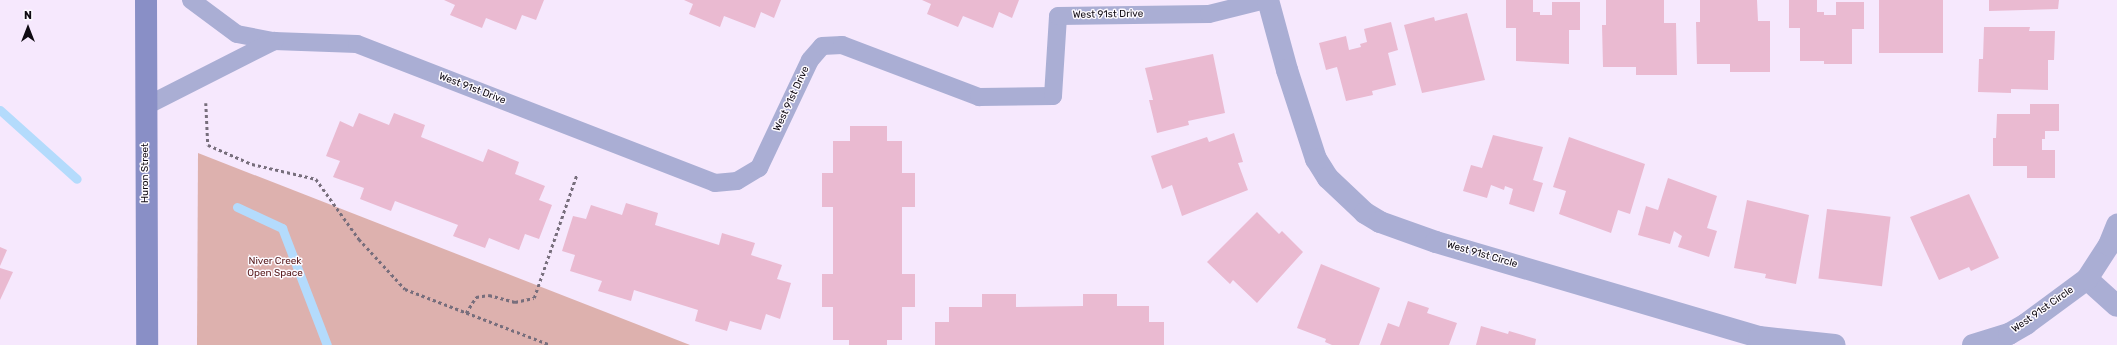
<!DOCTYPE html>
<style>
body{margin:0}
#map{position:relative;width:2117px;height:345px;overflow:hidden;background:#f6e8fd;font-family:Rubik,sans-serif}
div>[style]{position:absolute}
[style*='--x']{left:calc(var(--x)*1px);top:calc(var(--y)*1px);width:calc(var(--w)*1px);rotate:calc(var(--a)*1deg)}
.green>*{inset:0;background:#ddb1ae}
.stream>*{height:9px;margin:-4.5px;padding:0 4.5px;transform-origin:4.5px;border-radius:4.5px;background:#b4dbfc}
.building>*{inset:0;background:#eabad1;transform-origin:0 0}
.path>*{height:2.5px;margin-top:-1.25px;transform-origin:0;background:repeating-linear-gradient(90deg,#776e7c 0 3px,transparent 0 6px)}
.lane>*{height:18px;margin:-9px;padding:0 9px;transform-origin:9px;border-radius:9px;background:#aaaed4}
.street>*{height:22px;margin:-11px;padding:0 11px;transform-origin:11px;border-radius:11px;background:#aaaed4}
.secondary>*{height:22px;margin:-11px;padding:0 11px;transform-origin:11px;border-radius:11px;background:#898fc6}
span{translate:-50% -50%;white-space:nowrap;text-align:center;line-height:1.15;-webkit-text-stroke:3px #fdfaff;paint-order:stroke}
.street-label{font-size:10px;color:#0f0a12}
.park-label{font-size:10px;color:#57191a}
.north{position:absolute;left:8px;top:8px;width:40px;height:40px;-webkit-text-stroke:3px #fdfaff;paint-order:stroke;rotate:0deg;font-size:11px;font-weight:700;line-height:16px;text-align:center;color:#0f0a12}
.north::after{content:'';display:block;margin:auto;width:14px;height:18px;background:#0f0a12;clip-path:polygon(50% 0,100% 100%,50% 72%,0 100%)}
</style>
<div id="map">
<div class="green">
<i style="clip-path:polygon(198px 153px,690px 345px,197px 345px)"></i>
</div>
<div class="stream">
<i style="--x:0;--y:110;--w:103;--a:41.9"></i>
<i style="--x:237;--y:207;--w:50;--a:25"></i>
<i style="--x:282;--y:228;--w:125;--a:69"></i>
</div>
<div class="building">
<i style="clip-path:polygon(444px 0,544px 0,536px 20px,522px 15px,516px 30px,486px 18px,482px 28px,450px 15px,455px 5px)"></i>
<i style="clip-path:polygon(684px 0,781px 0,774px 18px,761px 12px,755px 28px,724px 16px,720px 27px,689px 14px,693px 4px)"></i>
<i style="clip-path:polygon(922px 0,1019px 0,1012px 18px,999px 12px,993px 28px,963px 16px,958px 27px,927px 14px,931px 4px)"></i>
<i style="clip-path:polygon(1506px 0,1533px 0,1533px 12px,1540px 12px,1540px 15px,1552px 15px,1552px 2px,1580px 2px,1580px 30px,1569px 30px,1569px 64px,1516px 61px,1516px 28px,1506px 28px)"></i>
<i style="clip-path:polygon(1606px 0,1664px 0,1664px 23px,1676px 23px,1677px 75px,1636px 75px,1636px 67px,1603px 67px,1602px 25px,1606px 25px)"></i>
<i style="clip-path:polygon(1700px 0,1757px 0,1758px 21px,1770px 21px,1770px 72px,1730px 72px,1730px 64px,1697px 64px,1696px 22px,1700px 22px)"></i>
<i style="clip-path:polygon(1789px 0,1817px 0,1817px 12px,1824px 12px,1824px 15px,1836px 15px,1836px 2px,1864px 2px,1864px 29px,1852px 29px,1852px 64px,1824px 64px,1824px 61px,1800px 61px,1800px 28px,1789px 28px)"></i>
<i style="left:1879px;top:0;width:64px;height:53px"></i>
<i style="clip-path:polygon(1989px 0,2059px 0,2058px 9px,1989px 11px)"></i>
<i style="clip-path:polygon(1467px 13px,1485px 80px,1422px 93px,1404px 25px,1434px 17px,1435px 21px)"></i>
<i style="clip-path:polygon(1391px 22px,1398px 50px,1388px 53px,1396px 85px,1372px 91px,1373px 95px,1346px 101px,1337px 67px,1326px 70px,1319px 43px,1346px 36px,1349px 50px,1361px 47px,1360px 44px,1367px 42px,1364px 29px)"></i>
<i style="clip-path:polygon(1984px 27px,2030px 27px,2029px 31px,2055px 31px,2054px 60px,2048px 60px,2048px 90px,2011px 89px,2011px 93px,1978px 92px,1979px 59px,1983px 59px)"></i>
<i style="clip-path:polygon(1213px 54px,1225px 113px,1188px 121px,1189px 125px,1157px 133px,1149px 100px,1153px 100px,1145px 68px)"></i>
<i style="clip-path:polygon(2030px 104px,2059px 104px,2059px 131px,2045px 131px,2045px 139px,2042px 139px,2042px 150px,2055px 150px,2055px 178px,2027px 178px,2027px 166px,1993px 166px,1993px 138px,1996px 138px,1997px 114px,2030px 114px)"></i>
<i style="clip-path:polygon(359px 113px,389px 125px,394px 113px,425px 125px,421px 137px,483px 162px,488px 149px,519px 162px,515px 174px,545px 186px,539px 200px,552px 205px,539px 239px,525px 234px,519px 250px,489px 238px,485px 248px,453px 236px,458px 225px,395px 201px,391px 211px,360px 199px,364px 188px,333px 177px,340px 161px,326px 156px,340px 121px,353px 127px)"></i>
<i style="clip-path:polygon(850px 126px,887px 126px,887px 141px,902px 141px,902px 173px,915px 173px,915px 207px,902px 207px,902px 274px,915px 274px,915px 307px,902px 307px,902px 340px,887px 340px,887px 345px,849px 345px,849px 340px,833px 340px,833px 307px,822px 307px,822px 274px,833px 274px,833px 207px,822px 207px,822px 173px,833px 173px,833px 141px,850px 141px)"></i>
<i style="clip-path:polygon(1234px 133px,1243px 162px,1238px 163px,1248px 190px,1182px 216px,1172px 185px,1162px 189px,1151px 156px,1207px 137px,1209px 142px)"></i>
<i style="clip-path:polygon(1493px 135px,1543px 147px,1533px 180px,1543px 183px,1534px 212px,1509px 204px,1513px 189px,1505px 186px,1504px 190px,1491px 185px,1487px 198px,1463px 191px,1471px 165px,1482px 168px)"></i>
<i style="clip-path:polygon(1569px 137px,1645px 164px,1630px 214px,1618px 210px,1611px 233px,1559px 214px,1566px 191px,1553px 187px)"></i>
<i style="clip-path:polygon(1668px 178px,1717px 196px,1707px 228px,1717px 231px,1709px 257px,1678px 247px,1682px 236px,1674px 231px,1670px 244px,1638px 235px,1646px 206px,1658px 210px)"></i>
<i style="clip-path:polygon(1969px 194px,1999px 258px,1971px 271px,1969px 267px,1939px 280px,1910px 217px)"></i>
<i style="clip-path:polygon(1747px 200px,1809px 215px,1796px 284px,1765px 278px,1766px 274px,1734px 268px)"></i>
<i style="clip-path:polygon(626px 203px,658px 213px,655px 225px,719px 245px,722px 233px,755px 243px,751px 255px,782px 265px,777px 279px,791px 283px,780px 319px,766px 314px,761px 330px,730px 321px,727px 331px,695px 321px,698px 310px,634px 290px,631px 301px,598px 291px,602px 281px,570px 271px,575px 255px,562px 251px,573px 216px,586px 219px,591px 205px,622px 215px)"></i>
<i style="left:1827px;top:209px;width:64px;height:70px;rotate:7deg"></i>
<i style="clip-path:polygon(1257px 212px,1279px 234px,1282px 231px,1303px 252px,1257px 303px,1233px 280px,1230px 284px,1207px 262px)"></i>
<i style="clip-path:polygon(0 247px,7px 250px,0 266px)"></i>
<i style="clip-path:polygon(1321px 264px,1380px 288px,1359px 345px,1332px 345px,1325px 342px,1326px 339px,1297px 328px)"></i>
<i style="clip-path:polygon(0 268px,13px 272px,0 300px)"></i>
<i style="clip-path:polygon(982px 294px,1016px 294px,1016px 307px,1083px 306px,1083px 294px,1117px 294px,1117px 306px,1149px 306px,1149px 322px,1164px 322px,1164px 345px,935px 345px,935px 322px,949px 322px,949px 307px,982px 307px)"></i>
<i style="clip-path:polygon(1408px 301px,1429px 308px,1427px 313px,1457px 323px,1449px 345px,1380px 345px,1388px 323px,1399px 327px)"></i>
<i style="clip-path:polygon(1481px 326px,1508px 334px,1509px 331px,1536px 339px,1535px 345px,1476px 345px)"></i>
</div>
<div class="path">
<i style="--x:206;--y:103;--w:42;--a:87.3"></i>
<i style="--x:208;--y:145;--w:48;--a:23.4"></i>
<i style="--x:252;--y:164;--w:66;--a:13.2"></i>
<i style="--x:316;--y:179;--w:74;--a:54.4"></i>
<i style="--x:359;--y:239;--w:68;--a:47.4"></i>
<i style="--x:405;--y:289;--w:156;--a:21"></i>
<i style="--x:466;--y:313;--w:19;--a:-58"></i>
<i style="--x:476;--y:297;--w:13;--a:-9"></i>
<i style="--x:489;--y:295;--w:27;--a:15"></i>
<i style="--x:515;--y:302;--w:19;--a:-12"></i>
<i style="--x:534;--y:298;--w:131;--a:-70.9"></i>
</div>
<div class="lane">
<i style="--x:191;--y:0;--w:57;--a:36.5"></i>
<i style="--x:237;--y:34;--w:38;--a:11"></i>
<i style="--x:274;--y:41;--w:83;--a:2.1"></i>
<i style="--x:357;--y:44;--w:384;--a:21.2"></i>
<i style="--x:715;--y:183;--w:22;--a:-5"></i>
<i style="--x:737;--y:181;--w:26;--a:-31"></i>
<i style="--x:759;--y:168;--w:119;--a:-64.7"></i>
<i style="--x:810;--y:60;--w:18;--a:-49"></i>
<i style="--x:822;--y:46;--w:20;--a:-3"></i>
<i style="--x:842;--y:45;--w:147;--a:20.8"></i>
<i style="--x:979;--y:97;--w:74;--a:-0.8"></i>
<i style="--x:1053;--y:96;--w:80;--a:-86.4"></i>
<i style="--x:1058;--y:16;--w:151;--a:-0.8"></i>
<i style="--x:1209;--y:14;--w:58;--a:-14"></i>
<i style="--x:146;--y:106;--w:144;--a:-26.9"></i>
</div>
<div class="street">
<i style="--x:1268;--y:0;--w:73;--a:74.8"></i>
<i style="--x:1287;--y:70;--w:94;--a:72"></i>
<i style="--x:1316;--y:159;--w:22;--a:58"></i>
<i style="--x:1328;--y:178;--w:51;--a:43.4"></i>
<i style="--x:1365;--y:213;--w:17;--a:31"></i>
<i style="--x:1380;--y:222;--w:59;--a:19.7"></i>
<i style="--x:1436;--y:242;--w:337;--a:16.4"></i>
<i style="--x:1759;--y:337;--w:76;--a:6"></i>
<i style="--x:2087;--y:279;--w:40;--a:42"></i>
<i style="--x:1973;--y:345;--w:38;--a:-17"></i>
<i style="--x:2009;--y:334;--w:20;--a:-30"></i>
<i style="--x:2026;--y:324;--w:76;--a:-36.4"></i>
<i style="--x:2087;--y:279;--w:40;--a:-57.1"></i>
<i style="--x:2109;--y:245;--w:22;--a:-68"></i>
</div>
<div class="secondary">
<i style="--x:146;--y:0;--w:345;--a:89.8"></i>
</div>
<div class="street-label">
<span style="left:1108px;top:15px;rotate:-1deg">West 91st Drive</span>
<span style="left:472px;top:89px;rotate:21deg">West 91st Drive</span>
<span style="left:792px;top:99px;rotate:-65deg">West 91st Drive</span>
<span style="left:146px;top:173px;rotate:-90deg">Huron Street</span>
<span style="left:1482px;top:255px;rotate:16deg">West 91st Circle</span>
<span style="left:2043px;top:310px;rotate:-35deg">West 91st Circle</span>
</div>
<div class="park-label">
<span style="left:275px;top:267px">Niver Creek<br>Open Space</span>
</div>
<div class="north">N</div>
</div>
